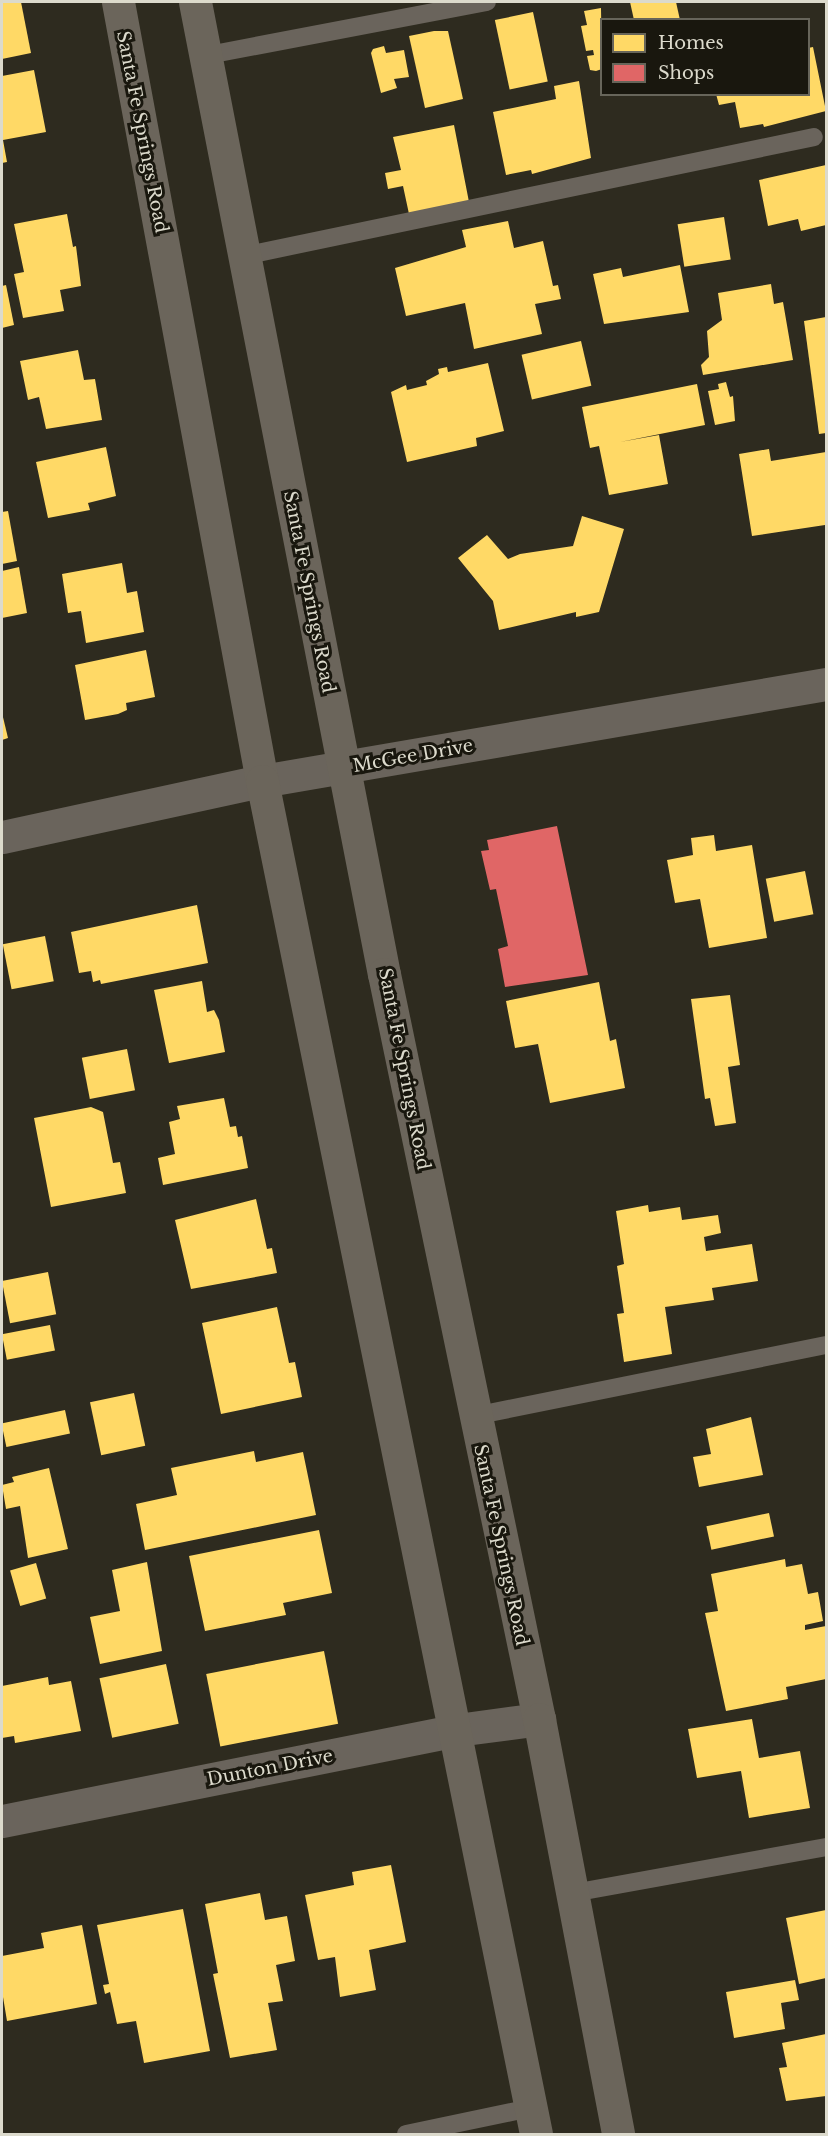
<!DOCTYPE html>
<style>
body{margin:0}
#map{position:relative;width:828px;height:2136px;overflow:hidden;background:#2e2b1f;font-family:"Libre Baskerville",serif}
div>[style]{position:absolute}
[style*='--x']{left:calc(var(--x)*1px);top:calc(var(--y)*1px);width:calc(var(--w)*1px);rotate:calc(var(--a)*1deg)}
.homes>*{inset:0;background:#ffd966;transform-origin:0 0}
.shops>*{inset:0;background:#e06666}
.service>*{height:18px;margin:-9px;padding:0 9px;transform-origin:9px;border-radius:9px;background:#6a645c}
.minor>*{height:33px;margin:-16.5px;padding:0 16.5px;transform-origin:16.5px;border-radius:16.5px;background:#6a645c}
.secondary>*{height:33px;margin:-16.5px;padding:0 16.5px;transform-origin:16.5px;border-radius:16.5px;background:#6b655b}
span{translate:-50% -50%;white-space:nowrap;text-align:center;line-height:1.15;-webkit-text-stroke:6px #19170e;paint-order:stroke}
.street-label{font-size:18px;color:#dcdacc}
.frame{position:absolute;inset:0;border:3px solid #dcdacc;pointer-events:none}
.legend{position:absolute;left:600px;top:18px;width:210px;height:78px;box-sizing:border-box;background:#19170e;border:2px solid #67655a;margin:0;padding:8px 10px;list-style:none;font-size:18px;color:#dcdacc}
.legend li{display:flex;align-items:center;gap:12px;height:30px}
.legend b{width:30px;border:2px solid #67655a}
</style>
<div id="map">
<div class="homes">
<i style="clip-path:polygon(2px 2px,21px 2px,31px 53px,2px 59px)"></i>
<i style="clip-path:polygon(630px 2px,676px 2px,680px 20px,634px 20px)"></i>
<i style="clip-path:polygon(601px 8px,602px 69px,596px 71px,590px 70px,587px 56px,594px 55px,593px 50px,586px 51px,581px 26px,587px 25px,584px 11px)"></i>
<i style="left:533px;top:12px;width:71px;height:39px;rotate:78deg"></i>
<i style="clip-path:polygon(434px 31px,448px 31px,463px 99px,425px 108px,409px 36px)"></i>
<i style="clip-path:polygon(384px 46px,386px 53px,404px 50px,409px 77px,394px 79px,397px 88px,381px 93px,371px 53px,373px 49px)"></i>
<i style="clip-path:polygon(813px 47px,826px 111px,764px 127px,763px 124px,740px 128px,735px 102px,719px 105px,716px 94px,808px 94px,808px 48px)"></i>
<i style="clip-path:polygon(34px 70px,46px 132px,3px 140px,7px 162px,2px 163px,2px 76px)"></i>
<i style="clip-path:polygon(579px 81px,591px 158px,532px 174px,531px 170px,506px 175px,493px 112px,556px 99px,554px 86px)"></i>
<i style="clip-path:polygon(454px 125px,469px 202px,409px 214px,403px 186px,388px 189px,385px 173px,401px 170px,393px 137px)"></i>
<i style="clip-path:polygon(826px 165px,826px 225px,801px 231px,798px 219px,768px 226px,759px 180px)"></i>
<i style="clip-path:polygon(67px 214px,73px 247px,76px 246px,81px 286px,60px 290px,64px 311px,23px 318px,14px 274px,24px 272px,14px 224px)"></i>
<i style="left:724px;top:217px;width:43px;height:47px;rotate:81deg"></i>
<i style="clip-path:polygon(508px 221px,514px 248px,543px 241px,553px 286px,558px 285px,561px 299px,535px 304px,542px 334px,474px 349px,465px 303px,406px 316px,395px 268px,466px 247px,462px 230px)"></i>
<i style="clip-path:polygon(680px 265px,689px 312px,604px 324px,593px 274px,621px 268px,623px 277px)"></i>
<i style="clip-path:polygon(771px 284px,774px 304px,783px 302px,793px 360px,703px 375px,701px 365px,709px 357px,707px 331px,722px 320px,718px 293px)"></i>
<i style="clip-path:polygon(6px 285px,14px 325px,2px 328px,2px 286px)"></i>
<i style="clip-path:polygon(826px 317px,826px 433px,819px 434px,804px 321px)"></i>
<i style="left:581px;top:341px;width:46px;height:61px;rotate:77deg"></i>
<i style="clip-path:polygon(78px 350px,84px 380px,95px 379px,102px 420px,46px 429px,39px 397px,28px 400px,20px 361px)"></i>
<i style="clip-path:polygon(488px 363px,504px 431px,476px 438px,477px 446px,407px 462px,391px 392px,406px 385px,407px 390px,427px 385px,426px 381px,439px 374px,438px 369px,447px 367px,448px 372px)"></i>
<i style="clip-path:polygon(726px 382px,730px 397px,733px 396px,735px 421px,715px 425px,708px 391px,719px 389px,718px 384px)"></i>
<i style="clip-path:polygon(697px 384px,705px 425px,620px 442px,659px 435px,668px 484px,609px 495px,599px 446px,590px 448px,582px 407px)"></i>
<i style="clip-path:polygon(106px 447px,116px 496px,88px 503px,90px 510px,48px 518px,36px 462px)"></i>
<i style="clip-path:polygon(769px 449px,771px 461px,826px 452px,825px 525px,752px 536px,739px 454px)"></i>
<i style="clip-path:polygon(8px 511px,17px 561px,2px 564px,2px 512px)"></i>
<i style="clip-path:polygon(582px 516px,624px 529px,599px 612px,576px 617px,576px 612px,499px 630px,493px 601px,458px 558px,487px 535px,508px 559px,520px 554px,573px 546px)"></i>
<i style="clip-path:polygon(122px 563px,127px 593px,137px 591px,144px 632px,86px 643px,81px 611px,68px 613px,62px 574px)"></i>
<i style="clip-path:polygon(19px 567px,27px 613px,2px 618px,2px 571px)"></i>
<i style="clip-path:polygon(146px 650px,155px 697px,126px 703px,127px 710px,118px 714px,85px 720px,75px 665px)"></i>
<i style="clip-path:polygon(2px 713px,8px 738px,2px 740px)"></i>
<i style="clip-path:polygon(714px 835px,716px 851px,752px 845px,767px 938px,709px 948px,700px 899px,675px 903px,667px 860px,693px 855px,691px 838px)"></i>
<i style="left:805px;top:871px;width:44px;height:40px;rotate:79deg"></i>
<i style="clip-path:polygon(197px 905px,208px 963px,101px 984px,100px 980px,93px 982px,91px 971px,79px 973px,71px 932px)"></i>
<i style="left:45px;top:936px;width:46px;height:43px;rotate:79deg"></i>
<i style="clip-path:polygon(202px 981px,207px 1012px,214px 1010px,219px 1020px,225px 1052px,169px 1063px,154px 990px)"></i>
<i style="clip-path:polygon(599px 982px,610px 1041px,616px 1039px,625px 1088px,550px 1103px,538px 1044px,515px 1048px,506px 1001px)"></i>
<i style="clip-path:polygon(730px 995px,740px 1065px,728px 1067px,736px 1123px,715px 1126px,710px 1098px,705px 1099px,691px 999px)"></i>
<i style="left:127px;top:1049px;width:42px;height:46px;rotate:79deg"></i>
<i style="clip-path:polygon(224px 1098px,230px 1127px,236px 1126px,238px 1137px,242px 1136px,248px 1168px,163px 1185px,158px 1158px,175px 1154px,169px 1122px,180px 1119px,177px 1106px)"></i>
<i style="clip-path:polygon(91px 1107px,103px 1112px,113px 1163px,120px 1162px,126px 1193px,51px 1207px,34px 1118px)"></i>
<i style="clip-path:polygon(256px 1199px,267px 1249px,272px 1248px,277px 1273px,191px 1289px,175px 1220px)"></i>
<i style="clip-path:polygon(648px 1205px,649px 1212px,680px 1207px,682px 1220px,718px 1215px,721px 1233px,704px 1237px,706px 1251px,752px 1244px,758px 1281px,712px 1288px,714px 1300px,665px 1307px,672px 1354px,624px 1362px,617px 1314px,624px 1313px,617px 1266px,624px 1264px,616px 1211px)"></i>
<i style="left:48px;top:1272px;width:43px;height:47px;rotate:79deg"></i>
<i style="clip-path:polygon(277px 1307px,289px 1363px,295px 1362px,302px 1397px,221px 1414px,202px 1323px)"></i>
<i style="left:50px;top:1325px;width:26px;height:49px;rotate:79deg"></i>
<i style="left:134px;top:1393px;width:54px;height:45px;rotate:78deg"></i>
<i style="left:65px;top:1410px;width:24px;height:65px;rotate:78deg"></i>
<i style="clip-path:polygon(751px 1417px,763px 1475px,699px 1487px,693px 1457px,711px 1454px,706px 1429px)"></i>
<i style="clip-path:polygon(254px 1451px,256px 1462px,303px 1452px,316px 1515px,145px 1550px,136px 1504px,177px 1495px,171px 1468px)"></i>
<i style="clip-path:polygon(49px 1468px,68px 1549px,28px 1558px,20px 1506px,6px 1509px,2px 1485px,14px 1482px,12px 1477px)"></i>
<i style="left:769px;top:1513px;width:24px;height:64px;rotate:78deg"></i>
<i style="clip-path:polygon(319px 1530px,332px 1593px,283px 1603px,286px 1615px,205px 1631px,189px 1556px)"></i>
<i style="clip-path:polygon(785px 1559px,786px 1567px,802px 1564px,808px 1594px,818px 1592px,823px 1621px,805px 1625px,805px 1630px,826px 1626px,826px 1679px,786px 1687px,788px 1699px,726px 1711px,705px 1613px,718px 1611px,711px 1574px)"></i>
<i style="clip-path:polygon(147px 1562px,162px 1651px,100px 1664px,90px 1617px,120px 1611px,112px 1570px)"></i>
<i style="left:36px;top:1563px;width:37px;height:27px;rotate:74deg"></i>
<i style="left:324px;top:1651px;width:74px;height:120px;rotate:79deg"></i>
<i style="left:166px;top:1664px;width:61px;height:68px;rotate:78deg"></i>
<i style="clip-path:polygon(48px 1677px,49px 1685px,71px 1681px,81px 1731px,15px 1743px,14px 1736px,2px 1738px,2px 1686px)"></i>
<i style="clip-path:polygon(752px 1719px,759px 1758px,800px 1751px,810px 1808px,749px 1818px,741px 1771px,697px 1778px,688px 1729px)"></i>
<i style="clip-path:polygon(391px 1865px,406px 1942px,369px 1950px,376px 1990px,340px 1997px,335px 1957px,318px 1960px,305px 1895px,354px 1885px,352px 1872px)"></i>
<i style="clip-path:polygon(260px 1893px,265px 1920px,287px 1916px,295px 1961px,276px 1965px,283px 2001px,268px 2003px,277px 2050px,230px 2058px,213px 1974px,218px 1973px,205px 1904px)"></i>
<i style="clip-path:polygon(183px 1909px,210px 2051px,144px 2063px,136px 2021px,117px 2024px,110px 1992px,105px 1994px,103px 1985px,109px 1984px,97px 1925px)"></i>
<i style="clip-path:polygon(826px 1910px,826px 1978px,799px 1984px,786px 1918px)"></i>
<i style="clip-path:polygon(82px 1925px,97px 2004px,7px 2021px,2px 1991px,2px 1956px,44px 1948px,41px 1933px)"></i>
<i style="clip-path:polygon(795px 1980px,799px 2000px,781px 2003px,785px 2029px,734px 2038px,726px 1992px)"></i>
<i style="clip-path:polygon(826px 2034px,826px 2096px,786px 2101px,779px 2068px,787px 2067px,782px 2043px)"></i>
</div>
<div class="shops">
<i style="clip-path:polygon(557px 826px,588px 975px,505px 987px,498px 949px,508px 946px,496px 889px,490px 890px,481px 851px,489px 850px,487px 840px)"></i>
</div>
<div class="service">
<i style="--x:203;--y:56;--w:289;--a:-10.8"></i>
<i style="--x:243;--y:256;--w:583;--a:-11.77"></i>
<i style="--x:474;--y:1416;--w:359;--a:-11.4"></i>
<i style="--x:573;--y:1893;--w:257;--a:-10.3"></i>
<i style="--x:406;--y:2134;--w:127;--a:-11.8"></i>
</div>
<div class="minor">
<i style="--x:2;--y:837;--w:266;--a:-12.2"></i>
<i style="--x:262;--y:781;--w:572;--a:-9.76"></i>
<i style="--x:2;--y:1821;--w:464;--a:-11.3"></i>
<i style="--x:457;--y:1730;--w:83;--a:-7.6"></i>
</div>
<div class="secondary">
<i style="--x:118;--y:2;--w:792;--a:79.53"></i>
<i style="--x:262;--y:781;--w:1380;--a:78.55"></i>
<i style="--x:195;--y:2;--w:990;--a:79"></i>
<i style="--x:384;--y:974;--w:761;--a:78.25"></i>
<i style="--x:539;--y:1719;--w:422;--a:79.2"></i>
</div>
<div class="street-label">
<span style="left:142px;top:132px;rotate:79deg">Santa Fe Springs Road</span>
<span style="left:309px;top:592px;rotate:79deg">Santa Fe Springs Road</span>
<span style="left:413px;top:756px;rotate:-10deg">McGee Drive</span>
<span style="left:404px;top:1069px;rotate:79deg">Santa Fe Springs Road</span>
<span style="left:501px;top:1545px;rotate:78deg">Santa Fe Springs Road</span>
<span style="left:270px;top:1768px;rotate:-11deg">Dunton Drive</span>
</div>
<div class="frame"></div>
<ul class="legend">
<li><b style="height:16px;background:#ffd966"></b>Homes</li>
<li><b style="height:16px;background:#e06666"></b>Shops</li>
</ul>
</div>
